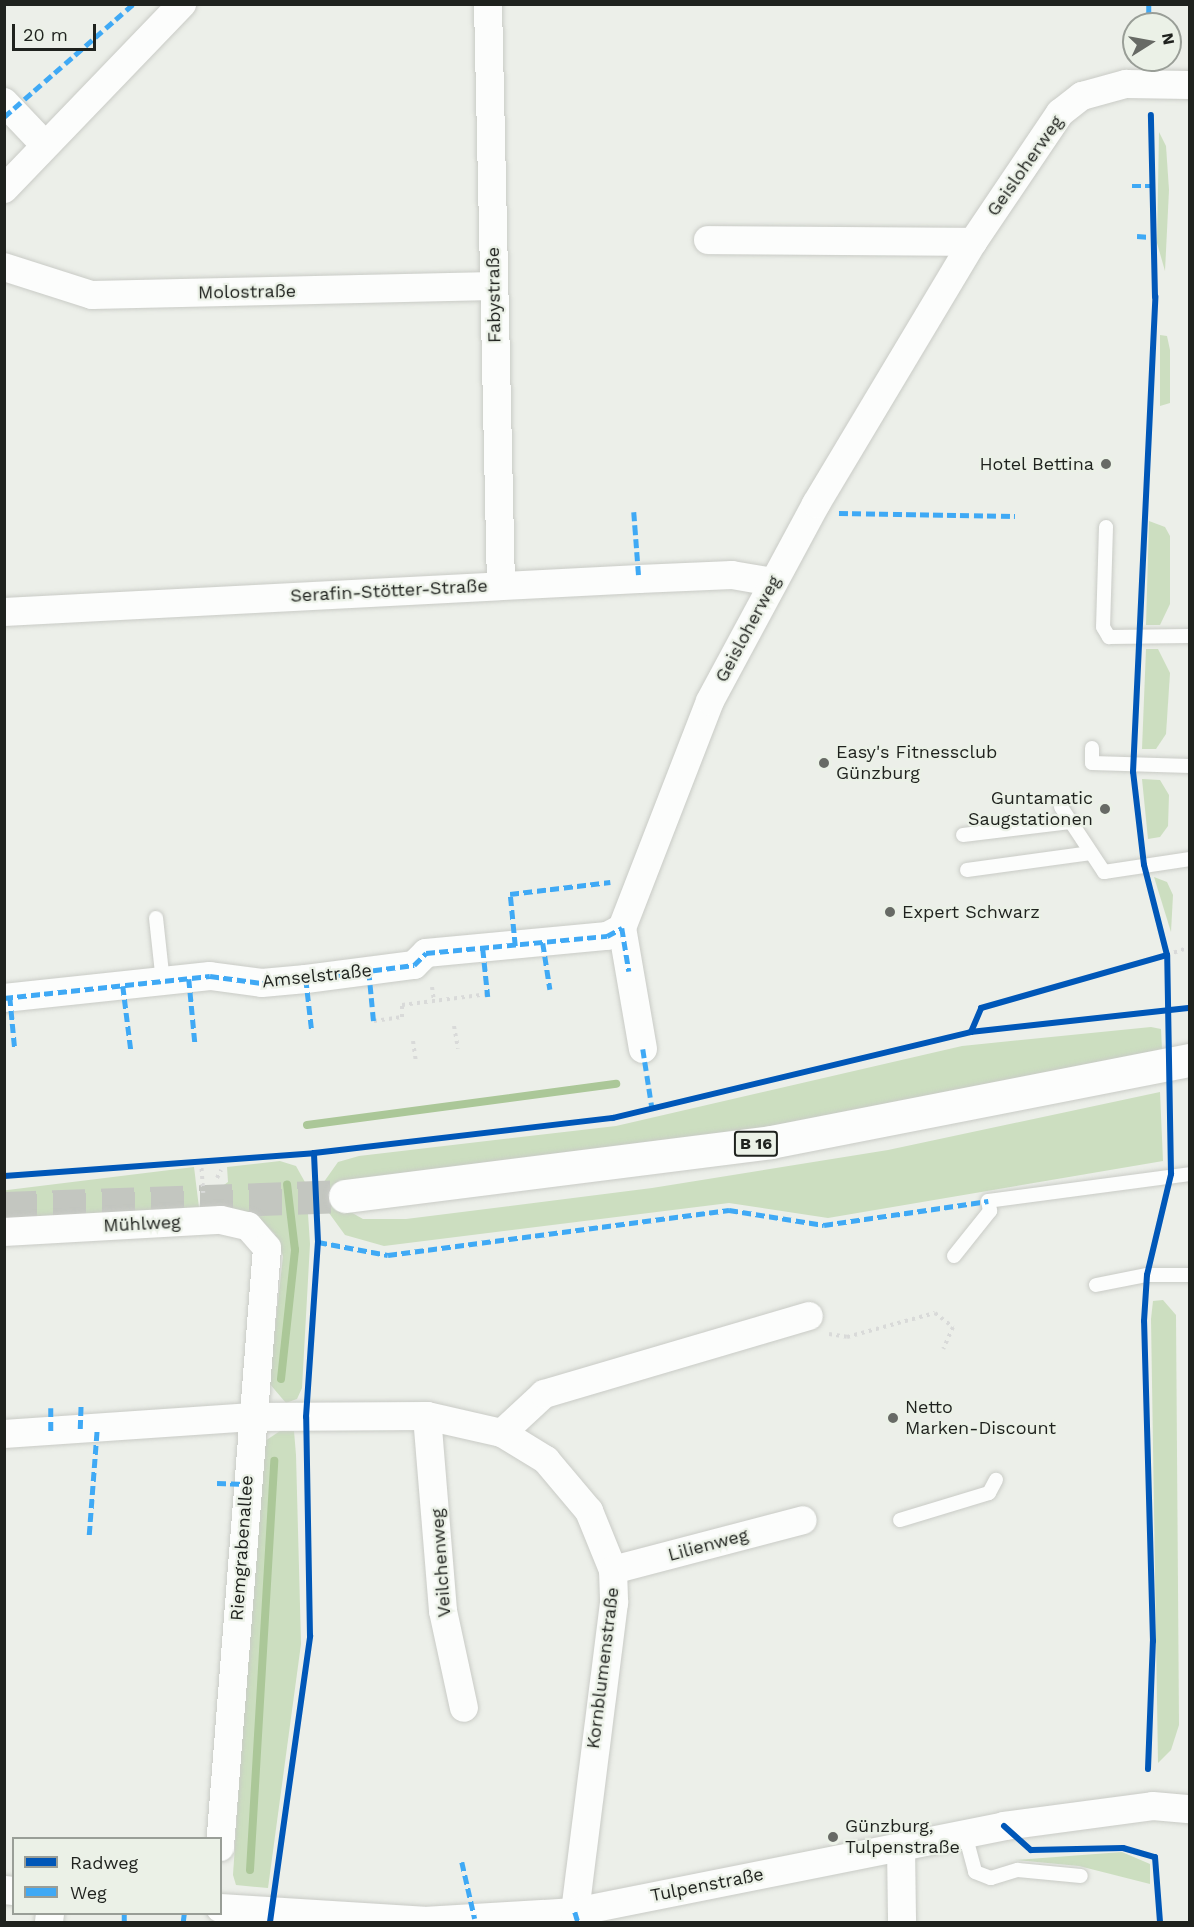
<!DOCTYPE html>
<meta charset="utf-8">
<style>
body{margin:0}
#map{position:relative;width:1194px;height:1927px;overflow:hidden;background:#ecefe9;font-family:"Work Sans",sans-serif}
div>[style]{position:absolute}
[style*='--x']{left:calc(var(--x)*1px);top:calc(var(--y)*1px);width:calc(var(--w)*1px);rotate:calc(var(--a)*1deg)}
.green>*{inset:0;background:#ccdec0;transform-origin:0 0}
.stream>*{height:8px;margin:-4px;padding:0 4px;transform-origin:4px;border-radius:4px;background:#abc798}
.primary-tunnel>*{height:33px;margin-top:-16.5px;transform-origin:0;background:repeating-linear-gradient(90deg,#c3c6c0 0 33px,transparent 0 49px)}
.path>*{height:4px;margin-top:-2px;transform-origin:0;background:repeating-linear-gradient(90deg,#d9dad9 0 3px,transparent 0 7.5px)}
.roads{filter:drop-shadow(0 0 2px #c9cbc6) drop-shadow(0 0 2px #c9cbc6)}
.lane>*{height:14px;margin:-7px;padding:0 7px;transform-origin:7px;border-radius:7px;background:#fcfdfc}
.street>*{height:28px;margin:-14px;padding:0 14px;transform-origin:14px;border-radius:14px;background:#fcfdfc}
.primary>*{height:33px;margin:-16.5px;padding:0 16.5px;transform-origin:16.5px;border-radius:16.5px;background:#fcfdfc}
.quiet>*{height:4.5px;margin-top:-2.25px;transform-origin:0;background:repeating-linear-gradient(90deg,#3fa9f5 0 9px,transparent 0 13.5px)}
.cycleway>*{height:6px;margin:-3px;padding:0 3px;transform-origin:3px;border-radius:3px;background:#0057b8}
.dots>*{width:16px;height:16px;translate:-50% -50%;box-sizing:border-box;border:3px solid #ebf1e7;border-radius:50%}
span{translate:-50% -50%;white-space:nowrap;text-align:center;line-height:1.15;-webkit-text-stroke:4.5px #ebf1e7;paint-order:stroke}
.shield-label span{padding:2px 4px;background:#ebf1e7;border:2px solid;border-radius:4px;-webkit-text-stroke-width:0}
.shield-label{font-size:16px;color:#1f221e;font-weight:700}
.street-label{font-size:18px;color:#1f221e}
.poi-label{font-size:18px;color:#1f221e}
.right{translate:-100% -50%;text-align:right}
.left{translate:0 -50%;text-align:left}
.frame{position:absolute;inset:0;border:6px solid #1f221e;pointer-events:none}
.legend{position:absolute;left:12px;top:1837px;width:210px;height:78px;box-sizing:border-box;background:#ebf1e7;border:2px solid #999e97;margin:0;padding:8px 10px;list-style:none;font-size:18px;color:#1f221e}
.legend li{display:flex;align-items:center;gap:12px;height:30px}
.legend b{width:30px;border:2px solid #999e97}
.north{position:absolute;left:1122px;top:12px;width:60px;height:60px;box-sizing:border-box;background:#ebf1e7;border:2px solid #999e97;border-radius:50%;rotate:79deg;font-size:16px;font-weight:700;line-height:24px;text-align:center;color:#1f221e}
.north::after{content:'';display:block;margin:auto;width:21px;height:27px;background:#676a65;clip-path:polygon(50% 0,100% 100%,50% 72%,0 100%)}
.scale{position:absolute;left:12px;top:24px;width:84px;height:27px;box-sizing:border-box;border:3px solid #1f221e;border-top:0;padding-left:8px;font-size:18px;line-height:21px;white-space:nowrap;color:#1f221e;-webkit-text-stroke:4px #ebf1e7;paint-order:stroke}
</style>
<div id="map">
<div class="green">
<i style="clip-path:polygon(1159px 132px,1166px 146px,1169px 190px,1165px 271px,1157px 243px)"></i>
<i style="clip-path:polygon(1160px 335px,1167px 336px,1170px 350px,1170px 403px,1160px 406px)"></i>
<i style="clip-path:polygon(1149px 521px,1165px 527px,1170px 536px,1170px 604px,1160px 625px,1146px 625px)"></i>
<i style="clip-path:polygon(1146px 649px,1158px 649px,1170px 673px,1166px 734px,1156px 749px,1142px 749px)"></i>
<i style="clip-path:polygon(1142px 779px,1160px 780px,1169px 795px,1168px 826px,1160px 837px,1148px 839px)"></i>
<i style="clip-path:polygon(1154px 877px,1167px 882px,1173px 895px,1171px 932px)"></i>
<i style="clip-path:polygon(1151px 1027px,1161px 1029px,1162px 1050px,347px 1210px,363px 1219px,406px 1219px,652px 1188px,888px 1150px,1160px 1092px,1163px 1161px,828px 1218px,729px 1203px,384px 1246px,345px 1235px,321px 1202px,321px 1186px,338px 1162px,359px 1156px,616px 1126px,962px 1046px)"></i>
<i style="clip-path:polygon(280px 1161px,296px 1166px,306px 1184px,310px 1244px,302px 1388px,297px 1399px,286px 1403px,269px 1383px,283px 1256px,275px 1234px,260px 1219px,213px 1208px,213px 1193px,228px 1182px,227px 1167px)"></i>
<i style="left:194px;top:1167px;width:42px;height:190px;rotate:83deg"></i>
<i style="clip-path:polygon(1163px 1300px,1176px 1315px,1179px 1725px,1171px 1750px,1158px 1763px,1151px 1319px,1153px 1301px)"></i>
<i style="clip-path:polygon(280px 1431px,294px 1431px,296px 1455px,301px 1644px,268px 1888px,236px 1885px,233px 1875px,262px 1443px)"></i>
<i style="clip-path:polygon(1122px 1852px,1150px 1864px,1150px 1884px,1079px 1866px,1015px 1860px)"></i>
</div>
<div class="stream">
<i style="--x:307;--y:1125;--w:312;--a:-7.6"></i>
<i style="--x:281;--y:1379;--w:130;--a:-83.8"></i>
<i style="--x:295;--y:1250;--w:66;--a:-96.9"></i>
<i style="--x:250;--y:1870;--w:410;--a:-86.6"></i>
</div>
<div class="primary-tunnel">
<i style="--x:4;--y:1208;--w:341;--a:-2"></i>
</div>
<div class="path">
<i style="--x:1167;--y:955;--w:24;--a:-19"></i>
<i style="--x:432;--y:987;--w:14;--a:82"></i>
<i style="--x:374;--y:1021;--w:28;--a:-8"></i>
<i style="--x:402;--y:1017;--w:12;--a:-90"></i>
<i style="--x:402;--y:1005;--w:87;--a:-7.3"></i>
<i style="--x:454;--y:1026;--w:23;--a:80"></i>
<i style="--x:413;--y:1041;--w:21;--a:82"></i>
<i style="--x:201;--y:1161;--w:32;--a:86"></i>
<i style="--x:217;--y:1178;--w:9;--a:-63"></i>
<i style="--x:829;--y:1334;--w:18;--a:9"></i>
<i style="--x:847;--y:1337;--w:91;--a:-15.3"></i>
<i style="--x:935;--y:1313;--w:23;--a:38"></i>
<i style="--x:953;--y:1327;--w:24;--a:114"></i>
</div>
<div class="roads">
<div class="lane">
<i style="--x:1106;--y:527;--w:100;--a:91.7"></i>
<i style="--x:1103;--y:627;--w:12;--a:59"></i>
<i style="--x:1109;--y:637;--w:81;--a:-0.7"></i>
<i style="--x:1092;--y:748;--w:15;--a:90"></i>
<i style="--x:1092;--y:763;--w:98;--a:1.8"></i>
<i style="--x:1061;--y:807;--w:78;--a:56.5"></i>
<i style="--x:1104;--y:872;--w:87;--a:-8.6"></i>
<i style="--x:963;--y:835;--w:108;--a:-6.9"></i>
<i style="--x:967;--y:870;--w:125;--a:-7.8"></i>
<i style="--x:156;--y:918;--w:64;--a:83.8"></i>
<i style="--x:954;--y:1256;--w:58;--a:-51.3"></i>
<i style="--x:990;--y:1211;--w:10;--a:-101"></i>
<i style="--x:988;--y:1201;--w:204;--a:-7.6"></i>
<i style="--x:1096;--y:1285;--w:52;--a:-11.1"></i>
<i style="--x:1147;--y:1275;--w:43;--a:0"></i>
<i style="--x:900;--y:1520;--w:93;--a:-16.9"></i>
<i style="--x:989;--y:1493;--w:15;--a:-62"></i>
<i style="--x:965;--y:1834;--w:39;--a:75"></i>
<i style="--x:975;--y:1872;--w:17;--a:21"></i>
<i style="--x:991;--y:1878;--w:28;--a:-17"></i>
<i style="--x:1018;--y:1870;--w:63;--a:5.4"></i>
</div>
<div class="street">
<i style="--x:488;--y:4;--w:581;--a:88.72"></i>
<i style="--x:4;--y:102;--w:59;--a:46.4"></i>
<i style="--x:4;--y:189;--w:257;--a:-46.1"></i>
<i style="--x:708;--y:240;--w:265;--a:0.4"></i>
<i style="--x:4;--y:267;--w:92;--a:17.7"></i>
<i style="--x:92;--y:295;--w:402;--a:-1.3"></i>
<i style="--x:4;--y:612;--w:636;--a:-2.97"></i>
<i style="--x:639;--y:579;--w:93;--a:-2.5"></i>
<i style="--x:732;--y:575;--w:42;--a:9.7"></i>
<i style="--x:4;--y:998;--w:207;--a:-6.1"></i>
<i style="--x:210;--y:976;--w:52;--a:7.7"></i>
<i style="--x:262;--y:983;--w:44;--a:-5.2"></i>
<i style="--x:306;--y:979;--w:109;--a:-7.4"></i>
<i style="--x:414;--y:965;--w:17;--a:-45"></i>
<i style="--x:426;--y:953;--w:182;--a:-5.4"></i>
<i style="--x:607;--y:936;--w:17;--a:-28"></i>
<i style="--x:643;--y:1049;--w:123;--a:-99.8"></i>
<i style="--x:622;--y:928;--w:243;--a:-68.8"></i>
<i style="--x:710;--y:701;--w:224;--a:-61.7"></i>
<i style="--x:816;--y:504;--w:305;--a:-59.1"></i>
<i style="--x:973;--y:242;--w:156;--a:-56"></i>
<i style="--x:1060;--y:113;--w:28;--a:-38"></i>
<i style="--x:1082;--y:96;--w:46;--a:-15.3"></i>
<i style="--x:1126;--y:84;--w:64;--a:0.9"></i>
<i style="--x:4;--y:1232;--w:217;--a:-3.2"></i>
<i style="--x:221;--y:1220;--w:28;--a:13"></i>
<i style="--x:248;--y:1226;--w:29;--a:49"></i>
<i style="--x:267;--y:1248;--w:601;--a:94.49"></i>
<i style="--x:427;--y:1416;--w:196;--a:85.3"></i>
<i style="--x:443;--y:1611;--w:99;--a:77.8"></i>
<i style="--x:502;--y:1433;--w:57;--a:-42.9"></i>
<i style="--x:544;--y:1394;--w:276;--a:-16.4"></i>
<i style="--x:4;--y:1434;--w:249;--a:-3.9"></i>
<i style="--x:252;--y:1417;--w:175;--a:-0.3"></i>
<i style="--x:427;--y:1416;--w:77;--a:12.8"></i>
<i style="--x:502;--y:1433;--w:52;--a:31.5"></i>
<i style="--x:546;--y:1460;--w:67;--a:49.9"></i>
<i style="--x:589;--y:1511;--w:64;--a:67.9"></i>
<i style="--x:613;--y:1570;--w:33;--a:88"></i>
<i style="--x:614;--y:1603;--w:311;--a:97.2"></i>
<i style="--x:613;--y:1570;--w:196;--a:-14.7"></i>
<i style="--x:901;--y:1847;--w:75;--a:89.2"></i>
<i style="--x:4;--y:1890;--w:10;--a:6"></i>
<i style="--x:220;--y:1908;--w:204;--a:3.6"></i>
<i style="--x:424;--y:1921;--w:151;--a:-3.4"></i>
<i style="--x:575;--y:1912;--w:438;--a:-11.3"></i>
<i style="--x:1004;--y:1826;--w:150;--a:-7.6"></i>
<i style="--x:1153;--y:1806;--w:37;--a:5"></i>
<i style="--x:49;--y:1922;--w:8;--a:-83"></i>
</div>
<div class="primary">
<i style="--x:345;--y:1196;--w:429;--a:-7.2"></i>
<i style="--x:771;--y:1142;--w:427;--a:-11.1"></i>
</div>
</div>
<div class="quiet">
<i style="--x:1149;--y:4;--w:20;--a:90"></i>
<i style="--x:4;--y:117;--w:171;--a:-41.2"></i>
<i style="--x:1132;--y:186;--w:19;--a:0"></i>
<i style="--x:1137;--y:236;--w:13;--a:4"></i>
<i style="--x:634;--y:512;--w:67;--a:85.7"></i>
<i style="--x:839;--y:513;--w:176;--a:1"></i>
<i style="--x:543;--y:943;--w:47;--a:81.3"></i>
<i style="--x:515;--y:946;--w:52;--a:-95.5"></i>
<i style="--x:510;--y:894;--w:101;--a:-6.8"></i>
<i style="--x:483;--y:949;--w:48;--a:84.1"></i>
<i style="--x:369;--y:971;--w:53;--a:84.6"></i>
<i style="--x:189;--y:979;--w:64;--a:84.6"></i>
<i style="--x:306;--y:979;--w:53;--a:83.5"></i>
<i style="--x:123;--y:986;--w:64;--a:82.9"></i>
<i style="--x:10;--y:997;--w:53;--a:84.6"></i>
<i style="--x:4;--y:998;--w:207;--a:-6.1"></i>
<i style="--x:210;--y:976;--w:52;--a:7.7"></i>
<i style="--x:262;--y:983;--w:44;--a:-5.2"></i>
<i style="--x:306;--y:979;--w:109;--a:-7.4"></i>
<i style="--x:414;--y:965;--w:17;--a:-45"></i>
<i style="--x:426;--y:953;--w:182;--a:-5.4"></i>
<i style="--x:607;--y:936;--w:17;--a:-28"></i>
<i style="--x:622;--y:928;--w:44;--a:80.8"></i>
<i style="--x:643;--y:1049;--w:59;--a:81.2"></i>
<i style="--x:318;--y:1242;--w:71;--a:10.5"></i>
<i style="--x:388;--y:1255;--w:344;--a:-7.5"></i>
<i style="--x:729;--y:1210;--w:96;--a:9"></i>
<i style="--x:824;--y:1225;--w:166;--a:-8.3"></i>
<i style="--x:51;--y:1408;--w:23;--a:90"></i>
<i style="--x:80;--y:1429;--w:23;--a:-88"></i>
<i style="--x:217;--y:1483;--w:29;--a:2"></i>
<i style="--x:89;--y:1535;--w:107;--a:-85.7"></i>
<i style="--x:462;--y:1862;--w:58;--a:77.2"></i>
<i style="--x:575;--y:1912;--w:10;--a:73"></i>
<i style="--x:124;--y:1922;--w:8;--a:-90"></i>
<i style="--x:183;--y:1922;--w:8;--a:-83"></i>
</div>
<div class="cycleway">
<i style="--x:971;--y:1032;--w:26;--a:-67"></i>
<i style="--x:981;--y:1008;--w:193;--a:-15.9"></i>
<i style="--x:4;--y:1176;--w:311;--a:-4.2"></i>
<i style="--x:314;--y:1153;--w:301;--a:-6.7"></i>
<i style="--x:613;--y:1118;--w:368;--a:-13.5"></i>
<i style="--x:971;--y:1032;--w:220;--a:-6.3"></i>
<i style="--x:1148;--y:1769;--w:128;--a:-87.8"></i>
<i style="--x:1153;--y:1641;--w:320;--a:-91.6"></i>
<i style="--x:1144;--y:1321;--w:46;--a:-86.3"></i>
<i style="--x:1147;--y:1275;--w:104;--a:-76.6"></i>
<i style="--x:1171;--y:1174;--w:219;--a:-91"></i>
<i style="--x:1167;--y:955;--w:93;--a:-104.3"></i>
<i style="--x:1144;--y:865;--w:94;--a:-96.7"></i>
<i style="--x:1133;--y:772;--w:476;--a:-87.3"></i>
<i style="--x:1155;--y:297;--w:182;--a:-91.3"></i>
<i style="--x:1004;--y:1826;--w:36;--a:42"></i>
<i style="--x:1031;--y:1850;--w:92;--a:-1.2"></i>
<i style="--x:1123;--y:1848;--w:33;--a:16"></i>
<i style="--x:1155;--y:1857;--w:65;--a:85.6"></i>
<i style="--x:270;--y:1922;--w:289;--a:-82"></i>
<i style="--x:310;--y:1636;--w:219;--a:-91"></i>
<i style="--x:306;--y:1417;--w:175;--a:-86.1"></i>
<i style="--x:318;--y:1242;--w:89;--a:-92.6"></i>
</div>
<div class="dots">
<i style="left:1106px;top:464px;background:#676a65"></i>
<i style="left:824px;top:763px;background:#676a65"></i>
<i style="left:1105px;top:809px;background:#676a65"></i>
<i style="left:890px;top:912px;background:#676a65"></i>
<i style="left:893px;top:1418px;background:#676a65"></i>
<i style="left:833px;top:1837px;background:#676a65"></i>
</div>
<div class="shield-label">
<span style="left:756px;top:1144px">B 16</span>
</div>
<div class="street-label">
<span style="left:1025px;top:166px;rotate:-55deg">Geisloherweg</span>
<span style="left:247px;top:292px;rotate:-1deg">Molostraße</span>
<span style="left:494px;top:295px;rotate:-91deg">Fabystraße</span>
<span style="left:389px;top:591px;rotate:-3deg">Serafin-Stötter-Straße</span>
<span style="left:748px;top:629px;rotate:-62deg">Geisloherweg</span>
<span style="left:317px;top:976px;rotate:-6deg">Amselstraße</span>
<span style="left:142px;top:1224px;rotate:-3deg">Mühlweg</span>
<span style="left:708px;top:1545px;rotate:-15deg">Lilienweg</span>
<span style="left:242px;top:1548px;rotate:-86deg">Riemgrabenallee</span>
<span style="left:441px;top:1563px;rotate:-94deg">Veilchenweg</span>
<span style="left:603px;top:1668px;rotate:-83deg">Kornblumenstraße</span>
<span style="left:707px;top:1885px;rotate:-11deg">Tulpenstraße</span>
</div>
<div class="poi-label">
<span class="right" style="left:1094px;top:464px">Hotel Bettina</span>
<span class="left" style="left:836px;top:763px">Easy's Fitnessclub<br>Günzburg</span>
<span class="right" style="left:1093px;top:809px">Guntamatic<br>Saugstationen</span>
<span class="left" style="left:902px;top:912px">Expert Schwarz</span>
<span class="left" style="left:905px;top:1418px">Netto<br>Marken-Discount</span>
<span class="left" style="left:845px;top:1837px">Günzburg,<br>Tulpenstraße</span>
</div>
<div class="frame"></div>
<ul class="legend">
<li><b style="height:8px;background:#0057b8"></b>Radweg</li>
<li><b style="height:8px;background:#3fa9f5"></b>Weg</li>
</ul>
<div class="north">N</div>
<div class="scale">20 m</div>
</div>
